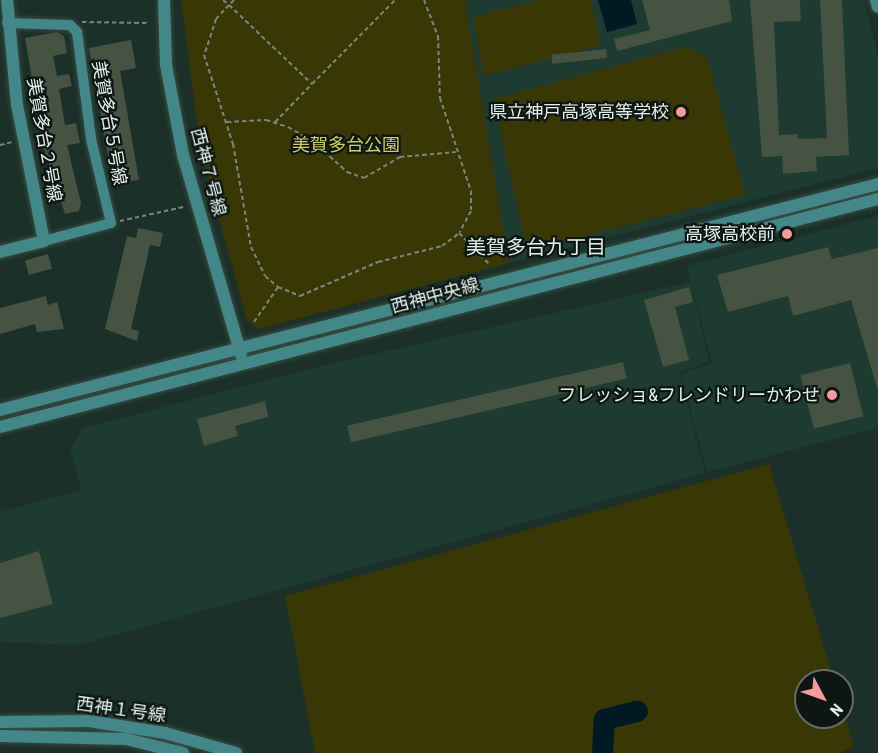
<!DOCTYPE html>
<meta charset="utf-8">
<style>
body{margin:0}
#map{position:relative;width:878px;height:753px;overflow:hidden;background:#1b3028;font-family:"Roboto Condensed","Noto Sans JP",sans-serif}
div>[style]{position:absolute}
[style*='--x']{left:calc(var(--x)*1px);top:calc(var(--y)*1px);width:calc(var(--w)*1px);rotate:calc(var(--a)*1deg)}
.built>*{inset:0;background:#1d3b30}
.green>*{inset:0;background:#393706}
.water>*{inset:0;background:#011923}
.river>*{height:21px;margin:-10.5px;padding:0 10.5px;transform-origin:10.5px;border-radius:10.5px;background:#011923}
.building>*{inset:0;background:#465242;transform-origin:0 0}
.path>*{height:2px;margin-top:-1px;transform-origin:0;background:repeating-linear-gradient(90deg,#768780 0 4.5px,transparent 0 7.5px)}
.roads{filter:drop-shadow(0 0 2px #374b43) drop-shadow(0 0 2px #374b43)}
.minor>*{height:10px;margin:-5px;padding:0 5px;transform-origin:5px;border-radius:5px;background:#438789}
.tertiary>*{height:12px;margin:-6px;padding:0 6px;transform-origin:6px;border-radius:6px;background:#438789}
.dots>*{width:16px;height:16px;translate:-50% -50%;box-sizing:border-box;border:3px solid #0d1612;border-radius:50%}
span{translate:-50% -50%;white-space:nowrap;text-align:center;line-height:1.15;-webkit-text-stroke:4.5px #0d1612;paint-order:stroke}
.poi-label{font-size:18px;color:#e3f0ea}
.right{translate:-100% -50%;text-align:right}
.street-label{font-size:18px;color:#e3f0ea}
.park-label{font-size:18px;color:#d0ce69}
.neighbourhood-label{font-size:20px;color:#e3f0ea}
.north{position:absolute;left:794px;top:669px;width:60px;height:60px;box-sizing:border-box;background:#0d1612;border:2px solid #636d68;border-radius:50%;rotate:131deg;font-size:16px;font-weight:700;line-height:24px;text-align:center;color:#e3f0ea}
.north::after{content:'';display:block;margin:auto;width:21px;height:27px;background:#f59b9d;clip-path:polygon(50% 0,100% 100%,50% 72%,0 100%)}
</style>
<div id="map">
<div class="built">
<i style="clip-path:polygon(465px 0,864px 0,878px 56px,878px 168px,509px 263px)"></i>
<i style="clip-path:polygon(878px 216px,878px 428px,707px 472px,681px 374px,712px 363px,692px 287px,709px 362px,679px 372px,705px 473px,78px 645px,0 642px,0 512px,81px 490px,70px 448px,83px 428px,321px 366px,691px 282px,687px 266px)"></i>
</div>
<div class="green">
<i style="clip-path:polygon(181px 0,465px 0,509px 263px,259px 329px,247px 321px,201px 151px)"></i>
<i style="clip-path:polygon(538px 0,591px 0,601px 45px,484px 76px,473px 17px)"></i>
<i style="clip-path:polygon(688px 46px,708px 59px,745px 195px,527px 251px,493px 99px)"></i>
<i style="clip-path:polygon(769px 464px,834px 681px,806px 681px,806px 717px,842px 717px,842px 707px,854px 747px,839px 753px,315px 753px,285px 596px)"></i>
</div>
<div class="water">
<i style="clip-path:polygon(598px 0,631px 0,637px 24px,607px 32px)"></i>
</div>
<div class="river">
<i style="--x:602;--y:753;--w:34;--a:-87"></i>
<i style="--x:604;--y:719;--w:34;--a:-14"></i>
</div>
<div class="building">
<i style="clip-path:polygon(642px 0,729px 0,732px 21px,617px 51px,614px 39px,650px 30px)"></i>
<i style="clip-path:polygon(750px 0,800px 0,801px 21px,774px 22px,779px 135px,798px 134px,798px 139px,827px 138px,820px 0,842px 0,849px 155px,816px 157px,817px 171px,783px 174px,782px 156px,762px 157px)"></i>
<i style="clip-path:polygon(57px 32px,64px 36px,67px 53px,53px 56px,57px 76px,69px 74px,72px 86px,59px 89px,65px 125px,76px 123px,80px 143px,67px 145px,81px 203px,79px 211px,65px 214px,44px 149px,25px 38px)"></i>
<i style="clip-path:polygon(131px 40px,136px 68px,120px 71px,139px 180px,113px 184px,89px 48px)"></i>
<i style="left:606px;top:49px;width:9px;height:55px;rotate:84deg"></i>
<i style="clip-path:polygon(138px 228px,163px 233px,160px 247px,150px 245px,131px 329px,139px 331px,137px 341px,105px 329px,127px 236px,136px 238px)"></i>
<i style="clip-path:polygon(828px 247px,832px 259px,878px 248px,878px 391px,851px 300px,793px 316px,788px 296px,728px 312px,717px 275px)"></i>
<i style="left:48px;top:254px;width:15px;height:24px;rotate:74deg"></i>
<i style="clip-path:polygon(689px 287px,693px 302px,675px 307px,689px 360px,663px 367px,644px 300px)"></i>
<i style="clip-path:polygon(46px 296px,48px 305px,57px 302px,64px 329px,37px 332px,35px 324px,0 334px,0 308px)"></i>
<i style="left:623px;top:362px;width:17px;height:283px;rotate:77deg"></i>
<i style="left:850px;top:363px;width:55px;height:51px;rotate:76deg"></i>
<i style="clip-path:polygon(265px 401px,268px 417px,235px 426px,238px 436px,204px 446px,197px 419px)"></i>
<i style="clip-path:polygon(39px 551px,53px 604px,0 618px,0 563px)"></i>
</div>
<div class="path">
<i style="--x:223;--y:0;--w:8;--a:40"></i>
<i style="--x:229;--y:5;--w:19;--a:133"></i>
<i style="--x:216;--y:19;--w:38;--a:108"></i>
<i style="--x:204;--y:55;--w:94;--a:72"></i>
<i style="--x:233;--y:144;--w:105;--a:80.1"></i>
<i style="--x:251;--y:247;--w:32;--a:64"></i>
<i style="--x:265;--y:276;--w:17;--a:40"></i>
<i style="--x:234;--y:0;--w:7;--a:135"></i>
<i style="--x:229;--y:5;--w:115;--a:43.6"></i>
<i style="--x:312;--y:84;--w:118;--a:-45.3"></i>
<i style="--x:424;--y:0;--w:39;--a:69"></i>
<i style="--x:438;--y:36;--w:62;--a:88.2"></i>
<i style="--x:440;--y:98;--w:98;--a:71.6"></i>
<i style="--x:471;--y:191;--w:20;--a:90"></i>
<i style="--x:471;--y:211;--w:24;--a:118"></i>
<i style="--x:82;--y:22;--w:66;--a:0.9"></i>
<i style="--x:227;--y:122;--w:39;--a:-3"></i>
<i style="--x:266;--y:120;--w:23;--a:18"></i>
<i style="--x:288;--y:127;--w:29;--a:29"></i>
<i style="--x:313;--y:141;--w:46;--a:42.4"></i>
<i style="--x:347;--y:172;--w:18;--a:19"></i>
<i style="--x:364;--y:178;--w:42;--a:-30.3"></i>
<i style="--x:400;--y:157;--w:56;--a:-5.1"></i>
<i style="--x:275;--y:122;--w:53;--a:-45.8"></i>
<i style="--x:0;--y:145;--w:12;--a:-14"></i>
<i style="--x:120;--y:221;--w:65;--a:-12.5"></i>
<i style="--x:254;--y:322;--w:42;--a:-55.6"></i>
<i style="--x:278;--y:287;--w:24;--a:22"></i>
<i style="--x:300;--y:296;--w:85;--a:-23.6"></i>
<i style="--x:378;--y:262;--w:66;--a:-14"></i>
<i style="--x:442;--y:246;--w:21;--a:-37"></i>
<i style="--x:459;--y:233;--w:45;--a:45.9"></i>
</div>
<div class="roads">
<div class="minor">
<i style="--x:7;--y:23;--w:63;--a:1.8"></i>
<i style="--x:70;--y:25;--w:10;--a:45"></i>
<i style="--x:77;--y:32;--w:108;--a:82.5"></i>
<i style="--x:91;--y:139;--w:86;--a:76.6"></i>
<i style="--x:111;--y:223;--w:69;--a:165"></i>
</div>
<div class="tertiary">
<i style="--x:164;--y:0;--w:65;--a:88.2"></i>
<i style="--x:166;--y:65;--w:92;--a:79.3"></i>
<i style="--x:183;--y:155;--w:208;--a:73.8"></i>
<i style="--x:876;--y:0;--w:7;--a:74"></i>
<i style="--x:0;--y:252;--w:45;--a:-14"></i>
<i style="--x:44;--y:241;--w:139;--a:-101.2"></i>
<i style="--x:17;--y:105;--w:105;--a:-95.4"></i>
<i style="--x:0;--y:410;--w:907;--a:-14.43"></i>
<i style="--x:0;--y:427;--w:907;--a:-14.56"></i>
<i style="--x:0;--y:722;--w:89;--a:-0.6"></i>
<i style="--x:89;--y:721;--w:77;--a:9"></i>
<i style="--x:165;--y:733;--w:74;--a:15.7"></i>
<i style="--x:0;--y:736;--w:126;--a:1.4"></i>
<i style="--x:126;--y:739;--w:59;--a:13.8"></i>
</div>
</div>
<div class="dots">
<i style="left:681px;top:112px;background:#f59b9d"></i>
<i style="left:787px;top:234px;background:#f59b9d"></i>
<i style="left:832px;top:395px;background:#f59b9d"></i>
</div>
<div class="poi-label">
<span class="right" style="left:669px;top:112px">県立神戸高塚高等学校</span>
<span class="right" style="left:775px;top:234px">高塚高校前</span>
<span class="right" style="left:820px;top:395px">フレッショ&amp;フレンドリーかわせ</span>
</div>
<div class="street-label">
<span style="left:109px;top:123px;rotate:80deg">美賀多台５号線</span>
<span style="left:44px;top:140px;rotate:80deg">美賀多台２号線</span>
<span style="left:208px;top:172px;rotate:75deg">西神７号線</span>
<span style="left:435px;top:296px;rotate:-15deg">西神中央線</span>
<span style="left:121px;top:710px;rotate:8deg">西神１号線</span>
</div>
<div class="park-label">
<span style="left:346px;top:145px">美賀多台公園</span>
</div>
<div class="neighbourhood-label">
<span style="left:536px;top:247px">美賀多台九丁目</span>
</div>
<div class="north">N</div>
</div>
